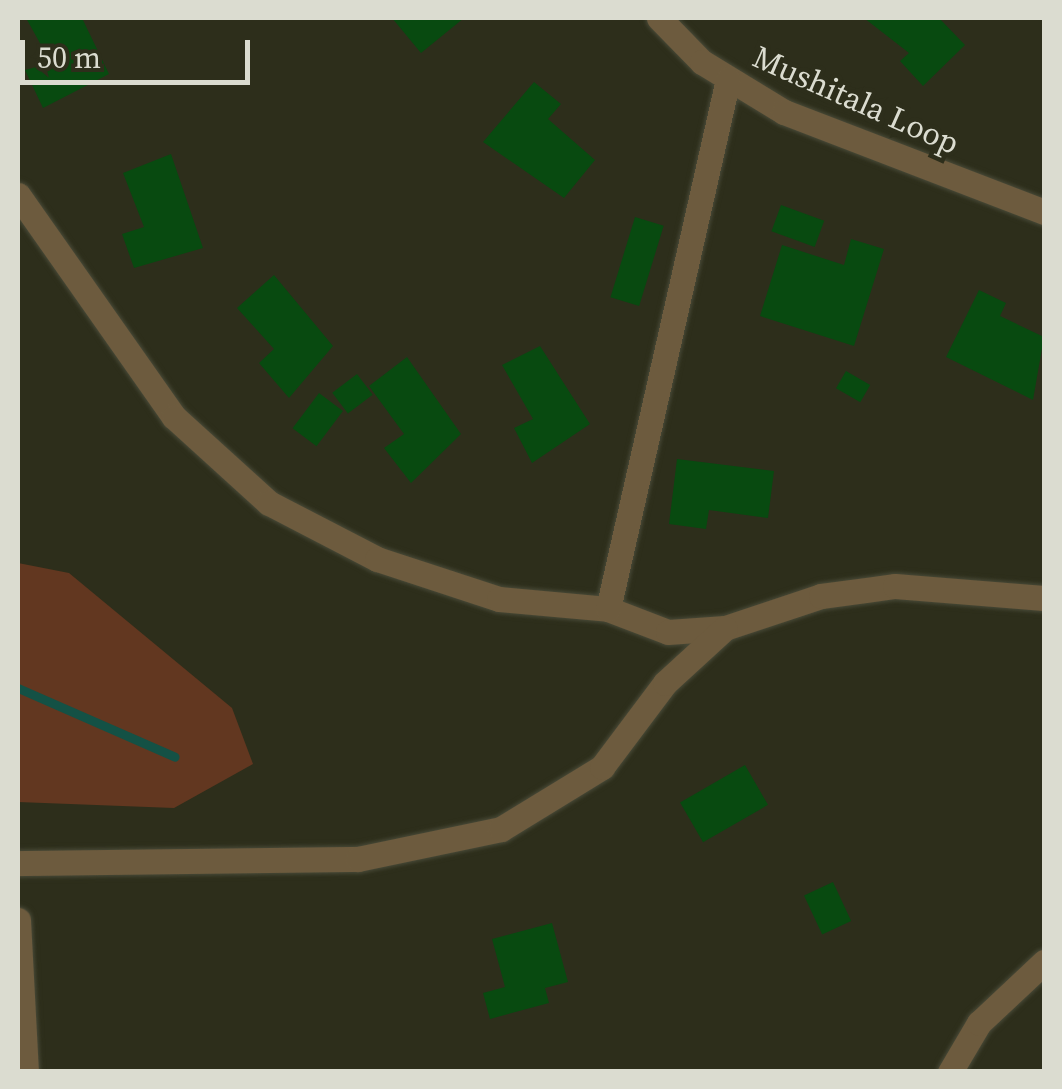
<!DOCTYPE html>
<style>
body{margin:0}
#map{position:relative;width:1062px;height:1089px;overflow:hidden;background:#2d2e1b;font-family:"Source Serif 4",serif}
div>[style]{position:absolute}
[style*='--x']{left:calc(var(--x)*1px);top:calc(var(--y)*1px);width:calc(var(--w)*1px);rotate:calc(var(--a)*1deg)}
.green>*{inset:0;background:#623720}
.stream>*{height:9px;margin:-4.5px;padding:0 4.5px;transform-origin:4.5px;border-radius:4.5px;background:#145145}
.building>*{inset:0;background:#084a10;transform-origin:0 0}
.roads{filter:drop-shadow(0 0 2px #494a38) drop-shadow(0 0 2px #494a38)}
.minor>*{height:25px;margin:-12.5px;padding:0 12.5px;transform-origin:12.5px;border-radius:12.5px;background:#6d5b3e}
span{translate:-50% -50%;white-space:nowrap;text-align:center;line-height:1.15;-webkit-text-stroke:9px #2d2e1b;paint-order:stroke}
.street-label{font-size:32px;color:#dbdcd0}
.frame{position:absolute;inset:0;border:20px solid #dbdcd0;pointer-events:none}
.scale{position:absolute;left:20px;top:40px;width:230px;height:45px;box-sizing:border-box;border:5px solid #dbdcd0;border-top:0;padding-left:12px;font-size:30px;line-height:35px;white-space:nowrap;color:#dbdcd0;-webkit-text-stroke:8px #2d2e1b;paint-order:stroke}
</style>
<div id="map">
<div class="green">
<i style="clip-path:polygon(18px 563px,69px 573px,232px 708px,253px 764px,174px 808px,18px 802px)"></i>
</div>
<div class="stream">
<i style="--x:18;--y:688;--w:171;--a:23.7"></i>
</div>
<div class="building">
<i style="clip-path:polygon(26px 18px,82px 18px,109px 74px,43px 108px,25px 70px,51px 63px)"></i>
<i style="clip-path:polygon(392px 18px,464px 18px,421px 53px)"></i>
<i style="clip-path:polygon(864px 18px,939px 18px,965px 45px,923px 86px,900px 61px,909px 53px)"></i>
<i style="clip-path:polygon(534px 82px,561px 104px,548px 119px,595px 160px,564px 198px,483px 142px)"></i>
<i style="clip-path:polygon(171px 154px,203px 248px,134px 268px,122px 234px,144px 227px,123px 173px)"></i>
<i style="left:781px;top:205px;width:46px;height:28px;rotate:20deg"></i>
<i style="left:635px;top:217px;width:30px;height:84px;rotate:17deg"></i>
<i style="clip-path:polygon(851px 239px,884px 249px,854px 346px,760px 316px,782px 245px,844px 265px)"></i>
<i style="clip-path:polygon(274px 275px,333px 346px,289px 398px,259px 363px,274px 349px,237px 308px)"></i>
<i style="clip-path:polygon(979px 290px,1006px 303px,1000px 316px,1044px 337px,1033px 400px,946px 357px)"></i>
<i style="clip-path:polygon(540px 346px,590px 424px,532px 463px,514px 428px,533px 419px,502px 365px)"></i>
<i style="clip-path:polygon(407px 357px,461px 434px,411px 483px,384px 448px,404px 434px,369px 386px)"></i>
<i style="left:846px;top:371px;width:28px;height:20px;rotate:30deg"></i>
<i style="left:357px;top:374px;width:26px;height:31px;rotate:53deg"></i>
<i style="left:319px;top:393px;width:30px;height:44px;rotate:37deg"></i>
<i style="clip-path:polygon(677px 459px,774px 471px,768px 518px,709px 510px,706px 529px,669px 524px)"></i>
<i style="left:745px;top:765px;width:46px;height:75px;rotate:60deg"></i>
<i style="left:833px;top:882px;width:43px;height:32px;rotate:65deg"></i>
<i style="clip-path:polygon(552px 923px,568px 982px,545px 988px,549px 1003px,490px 1019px,483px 993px,505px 987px,492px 939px)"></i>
</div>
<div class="roads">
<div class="minor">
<i style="--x:659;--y:18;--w:62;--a:45.7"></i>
<i style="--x:702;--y:62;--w:96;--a:31.4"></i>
<i style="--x:784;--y:112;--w:279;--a:21"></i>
<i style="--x:18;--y:195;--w:271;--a:54.9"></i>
<i style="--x:174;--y:417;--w:128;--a:42.2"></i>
<i style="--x:269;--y:503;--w:122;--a:27.4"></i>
<i style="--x:377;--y:559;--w:128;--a:18.2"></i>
<i style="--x:499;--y:599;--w:109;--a:5.2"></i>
<i style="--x:608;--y:609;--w:64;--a:21"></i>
<i style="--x:668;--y:632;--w:57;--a:-4"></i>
<i style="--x:725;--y:628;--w:101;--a:-18.4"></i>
<i style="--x:821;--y:596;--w:75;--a:-7.7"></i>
<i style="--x:895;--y:586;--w:149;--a:4.6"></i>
<i style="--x:608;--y:609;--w:543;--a:-77.24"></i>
<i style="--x:18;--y:863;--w:340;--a:-0.7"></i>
<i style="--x:358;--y:859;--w:146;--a:-11.8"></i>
<i style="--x:501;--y:829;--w:119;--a:-31.5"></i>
<i style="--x:602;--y:767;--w:105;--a:-53.1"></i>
<i style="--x:665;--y:683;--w:81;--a:-42.5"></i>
<i style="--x:18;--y:920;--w:152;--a:87"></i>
<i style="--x:950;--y:1072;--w:57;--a:-59.4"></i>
<i style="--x:979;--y:1023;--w:89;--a:-43.2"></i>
</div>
</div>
<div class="street-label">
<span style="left:856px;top:100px;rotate:24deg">Mushitala Loop</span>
</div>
<div class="frame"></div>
<div class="scale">50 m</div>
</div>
